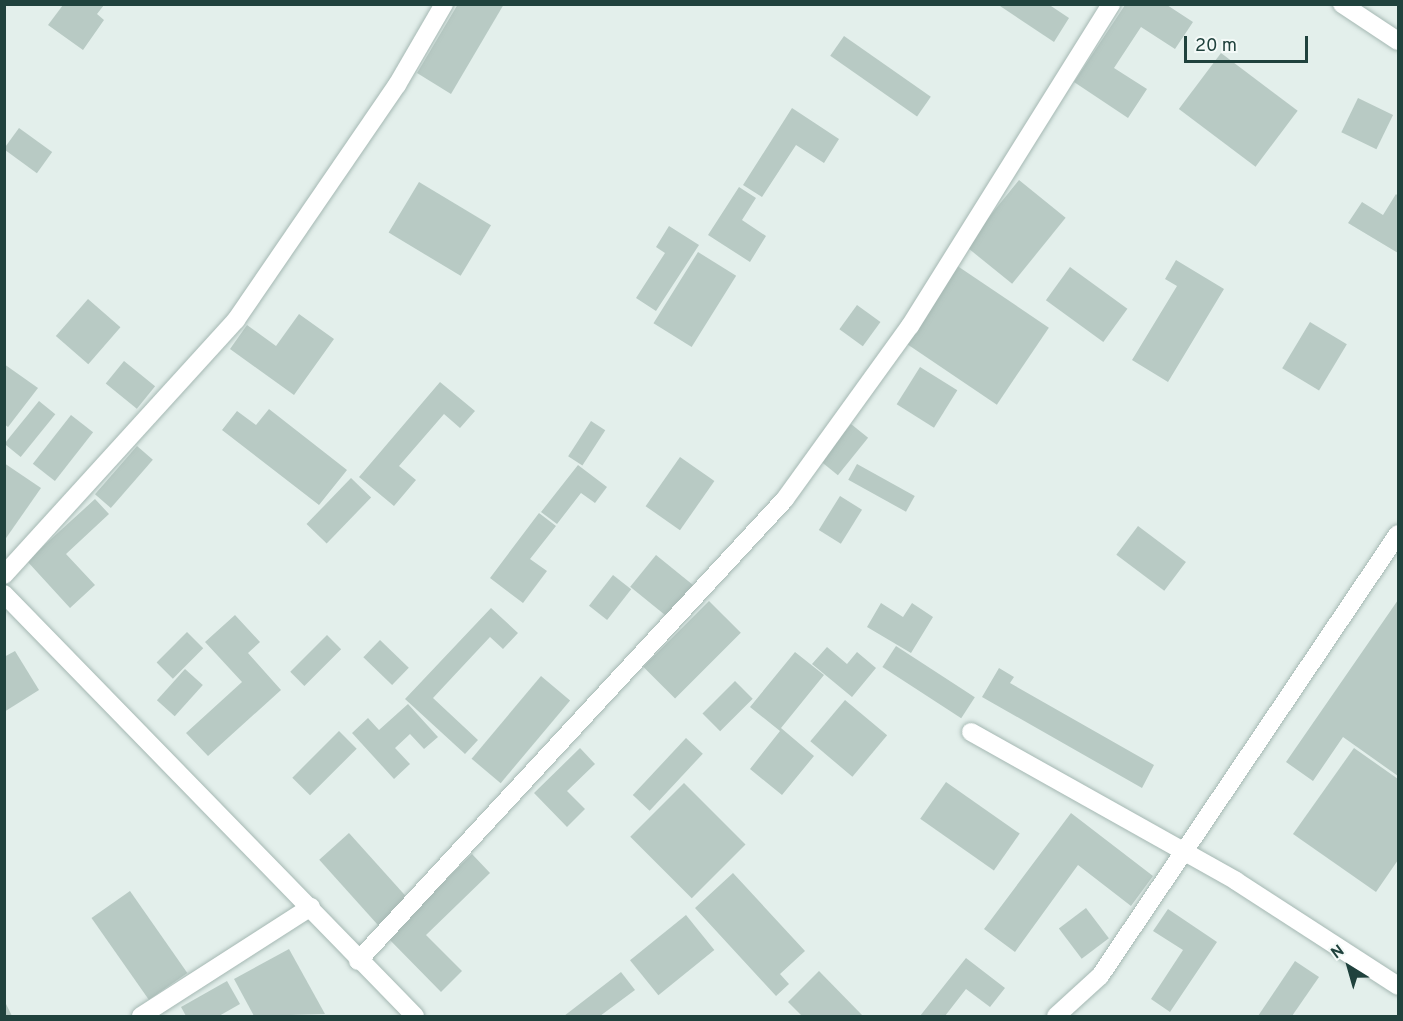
<!DOCTYPE html>
<style>
body{margin:0}
#map{position:relative;width:1403px;height:1021px;overflow:hidden;background:#e3efeb;font-family:Overpass,sans-serif}
div>[style]{position:absolute}
[style*='--x']{left:calc(var(--x)*1px);top:calc(var(--y)*1px);width:calc(var(--w)*1px);rotate:calc(var(--a)*1deg)}
.building>*{inset:0;background:#b8cac4;transform-origin:0 0}
.roads{filter:drop-shadow(0 0 2px #a5b8b3) drop-shadow(0 0 2px #a5b8b3)}
.street>*{height:18px;margin:-9px;padding:0 9px;transform-origin:9px;border-radius:9px;background:#fff}
span{translate:-50% -50%;white-space:nowrap;text-align:center;line-height:1.15;-webkit-text-stroke:5px #f4faf8;paint-order:stroke}
.frame{position:absolute;inset:0;border:6px solid #20423d;pointer-events:none}
.north{position:absolute;left:1319px;top:937px;width:60px;height:60px;-webkit-text-stroke:4px #f4faf8;paint-order:stroke;rotate:323deg;font-size:16px;font-weight:700;line-height:24px;text-align:center;color:#20423d}
.north::after{content:'';display:block;margin:auto;width:21px;height:27px;background:#20423d;clip-path:polygon(50% 0,100% 100%,50% 72%,0 100%)}
.scale{position:absolute;left:1184px;top:36px;width:124px;height:27px;box-sizing:border-box;border:3px solid #20423d;border-top:0;padding-left:8px;font-size:18px;line-height:21px;white-space:nowrap;color:#20423d;-webkit-text-stroke:4px #f4faf8;paint-order:stroke}
</style>
<div id="map">
<div class="building">
<i style="clip-path:polygon(458px 4px,504px 4px,451px 94px,417px 73px)"></i>
<i style="clip-path:polygon(997px 4px,1048px 4px,1069px 18px,1054px 42px)"></i>
<i style="clip-path:polygon(63px 5px,104px 5px,97px 14px,104px 20px,83px 50px,48px 25px)"></i>
<i style="clip-path:polygon(1125px 5px,1167px 5px,1193px 22px,1175px 49px,1141px 27px,1114px 68px,1147px 89px,1128px 118px,1074px 82px)"></i>
<i style="left:844px;top:36px;width:106px;height:24px;rotate:35deg"></i>
<i style="left:1221px;top:53px;width:96px;height:70px;rotate:37deg"></i>
<i style="left:1358px;top:98px;width:39px;height:38px;rotate:26deg"></i>
<i style="clip-path:polygon(792px 108px,839px 139px,824px 163px,796px 145px,762px 197px,743px 185px)"></i>
<i style="left:19px;top:128px;width:41px;height:26px;rotate:36deg"></i>
<i style="left:1019px;top:180px;width:60px;height:85px;rotate:39deg"></i>
<i style="left:419px;top:182px;width:84px;height:59px;rotate:31deg"></i>
<i style="clip-path:polygon(739px 187px,756px 198px,742px 220px,766px 236px,750px 262px,708px 235px)"></i>
<i style="clip-path:polygon(1396px 194px,1398px 196px,1398px 253px,1348px 223px,1362px 202px,1383px 215px)"></i>
<i style="clip-path:polygon(669px 226px,699px 245px,656px 311px,636px 298px,665px 253px,656px 247px)"></i>
<i style="left:698px;top:252px;width:45px;height:84px;rotate:32deg"></i>
<i style="clip-path:polygon(1176px 260px,1224px 289px,1168px 382px,1132px 360px,1177px 286px,1165px 279px)"></i>
<i style="left:956px;top:265px;width:112px;height:93px;rotate:34deg"></i>
<i style="left:1070px;top:267px;width:71px;height:41px;rotate:36deg"></i>
<i style="left:88px;top:299px;width:43px;height:49px;rotate:41deg"></i>
<i style="left:857px;top:305px;width:29px;height:30px;rotate:36deg"></i>
<i style="clip-path:polygon(299px 314px,334px 339px,294px 395px,230px 349px,247px 325px,276px 346px)"></i>
<i style="left:1310px;top:322px;width:43px;height:54px;rotate:31deg"></i>
<i style="left:124px;top:361px;width:40px;height:29px;rotate:39deg"></i>
<i style="clip-path:polygon(4px 364px,38px 388px,8px 427px,4px 424px)"></i>
<i style="left:920px;top:367px;width:44px;height:44px;rotate:32deg"></i>
<i style="clip-path:polygon(440px 382px,475px 411px,460px 428px,444px 414px,399px 466px,416px 480px,394px 506px,359px 477px)"></i>
<i style="left:39px;top:401px;width:21px;height:55px;rotate:39deg"></i>
<i style="clip-path:polygon(269px 409px,347px 470px,319px 505px,222px 430px,237px 411px,256px 425px)"></i>
<i style="left:71px;top:415px;width:28px;height:62px;rotate:38deg"></i>
<i style="left:591px;top:421px;width:17px;height:42px;rotate:33deg"></i>
<i style="left:851px;top:424px;width:22px;height:48px;rotate:39deg"></i>
<i style="left:137px;top:446px;width:21px;height:64px;rotate:41deg"></i>
<i style="left:680px;top:457px;width:42px;height:60px;rotate:35deg"></i>
<i style="clip-path:polygon(4px 463px,41px 488px,4px 541px)"></i>
<i style="left:857px;top:464px;width:66px;height:18px;rotate:29deg"></i>
<i style="clip-path:polygon(578px 465px,607px 487px,595px 503px,581px 493px,557px 524px,541px 512px)"></i>
<i style="left:351px;top:478px;width:28px;height:64px;rotate:44deg"></i>
<i style="left:840px;top:496px;width:26px;height:40px;rotate:32deg"></i>
<i style="clip-path:polygon(95px 499px,109px 514px,66px 554px,95px 585px,70px 608px,27px 561px)"></i>
<i style="clip-path:polygon(539px 513px,556px 526px,530px 559px,547px 571px,523px 603px,490px 578px)"></i>
<i style="left:1138px;top:526px;width:60px;height:36px;rotate:37deg"></i>
<i style="left:656px;top:555px;width:48px;height:41px;rotate:39deg"></i>
<i style="left:613px;top:575px;width:23px;height:39px;rotate:38deg"></i>
<i style="clip-path:polygon(1398px 600px,1398px 776px,1343px 737px,1313px 781px,1286px 762px)"></i>
<i style="left:709px;top:601px;width:45px;height:93px;rotate:45deg"></i>
<i style="clip-path:polygon(881px 603px,903px 617px,912px 603px,933px 617px,911px 653px,867px 627px)"></i>
<i style="clip-path:polygon(491px 608px,518px 633px,503px 649px,490px 637px,433px 698px,478px 740px,465px 754px,405px 699px)"></i>
<i style="clip-path:polygon(235px 615px,260px 642px,248px 653px,281px 690px,208px 756px,186px 733px,242px 682px,205px 642px)"></i>
<i style="left:187px;top:632px;width:23px;height:43px;rotate:45deg"></i>
<i style="left:327px;top:635px;width:20px;height:52px;rotate:45deg"></i>
<i style="left:380px;top:640px;width:40px;height:24px;rotate:44deg"></i>
<i style="left:896px;top:646px;width:94px;height:25px;rotate:33deg"></i>
<i style="clip-path:polygon(827px 647px,847px 664px,857px 652px,876px 668px,852px 697px,812px 664px)"></i>
<i style="clip-path:polygon(15px 651px,39px 690px,4px 712px,4px 657px)"></i>
<i style="clip-path:polygon(795px 652px,824px 675px,781px 728px,814px 756px,782px 795px,750px 769px,780px 731px,750px 707px)"></i>
<i style="clip-path:polygon(999px 668px,1014px 677px,1010px 683px,1154px 765px,1142px 788px,982px 697px)"></i>
<i style="left:185px;top:669px;width:24px;height:42px;rotate:42deg"></i>
<i style="left:541px;top:676px;width:38px;height:108px;rotate:40deg"></i>
<i style="left:735px;top:681px;width:25px;height:46px;rotate:45deg"></i>
<i style="left:845px;top:700px;width:55px;height:54px;rotate:40deg"></i>
<i style="clip-path:polygon(408px 704px,438px 737px,424px 749px,410px 734px,395px 748px,410px 764px,394px 779px,352px 733px,368px 718px,379px 730px)"></i>
<i style="left:339px;top:731px;width:25px;height:66px;rotate:45deg"></i>
<i style="left:686px;top:738px;width:23px;height:78px;rotate:43deg"></i>
<i style="clip-path:polygon(580px 748px,595px 764px,567px 791px,585px 809px,567px 827px,534px 793px)"></i>
<i style="clip-path:polygon(1354px 748px,1398px 779px,1398px 860px,1376px 892px,1293px 834px)"></i>
<i style="left:946px;top:782px;width:90px;height:45px;rotate:35deg"></i>
<i style="left:684px;top:783px;width:87px;height:76px;rotate:45deg"></i>
<i style="clip-path:polygon(1071px 813px,1153px 876px,1131px 906px,1078px 865px,1015px 952px,984px 929px)"></i>
<i style="left:349px;top:833px;width:89px;height:40px;rotate:48deg"></i>
<i style="clip-path:polygon(472px 854px,490px 873px,426px 935px,462px 971px,441px 992px,387px 937px)"></i>
<i style="clip-path:polygon(733px 873px,805px 951px,780px 974px,789px 984px,776px 996px,695px 908px)"></i>
<i style="left:130px;top:891px;width:100px;height:47px;rotate:55deg"></i>
<i style="left:1086px;top:908px;width:38px;height:34px;rotate:53deg"></i>
<i style="clip-path:polygon(1168px 909px,1217px 942px,1170px 1012px,1151px 999px,1183px 950px,1153px 931px)"></i>
<i style="left:686px;top:915px;width:45px;height:72px;rotate:51deg"></i>
<i style="clip-path:polygon(289px 949px,325px 1014px,254px 1016px,234px 979px)"></i>
<i style="clip-path:polygon(966px 958px,1005px 988px,990px 1007px,966px 989px,945px 1016px,920px 1016px)"></i>
<i style="clip-path:polygon(1295px 961px,1319px 977px,1292px 1016px,1258px 1016px)"></i>
<i style="clip-path:polygon(819px 971px,863px 1016px,802px 1016px,788px 1002px)"></i>
<i style="clip-path:polygon(621px 972px,635px 990px,600px 1016px,564px 1016px)"></i>
<i style="clip-path:polygon(227px 981px,240px 1004px,219px 1016px,186px 1016px,181px 1007px)"></i>
<i style="clip-path:polygon(4px 1000px,12px 1016px,4px 1016px)"></i>
</div>
<div class="roads">
<div class="street">
<i style="--x:1342;--y:4;--w:67;--a:33.5"></i>
<i style="--x:4;--y:575;--w:345;--a:-47.7"></i>
<i style="--x:236;--y:320;--w:285;--a:-55.6"></i>
<i style="--x:397;--y:85;--w:94;--a:-59.9"></i>
<i style="--x:4;--y:594;--w:589;--a:45.76"></i>
<i style="--x:971;--y:732;--w:304;--a:29.3"></i>
<i style="--x:1236;--y:881;--w:193;--a:32.9"></i>
<i style="--x:358;--y:961;--w:629;--a:-47.25"></i>
<i style="--x:785;--y:499;--w:213;--a:-54.2"></i>
<i style="--x:910;--y:326;--w:380;--a:-58"></i>
<i style="--x:141;--y:1016;--w:202;--a:-32.7"></i>
<i style="--x:1056;--y:1016;--w:59;--a:-42.3"></i>
<i style="--x:1100;--y:976;--w:533;--a:-56.01"></i>
</div>
</div>
<div class="frame"></div>
<div class="north">N</div>
<div class="scale">20 m</div>
</div>
